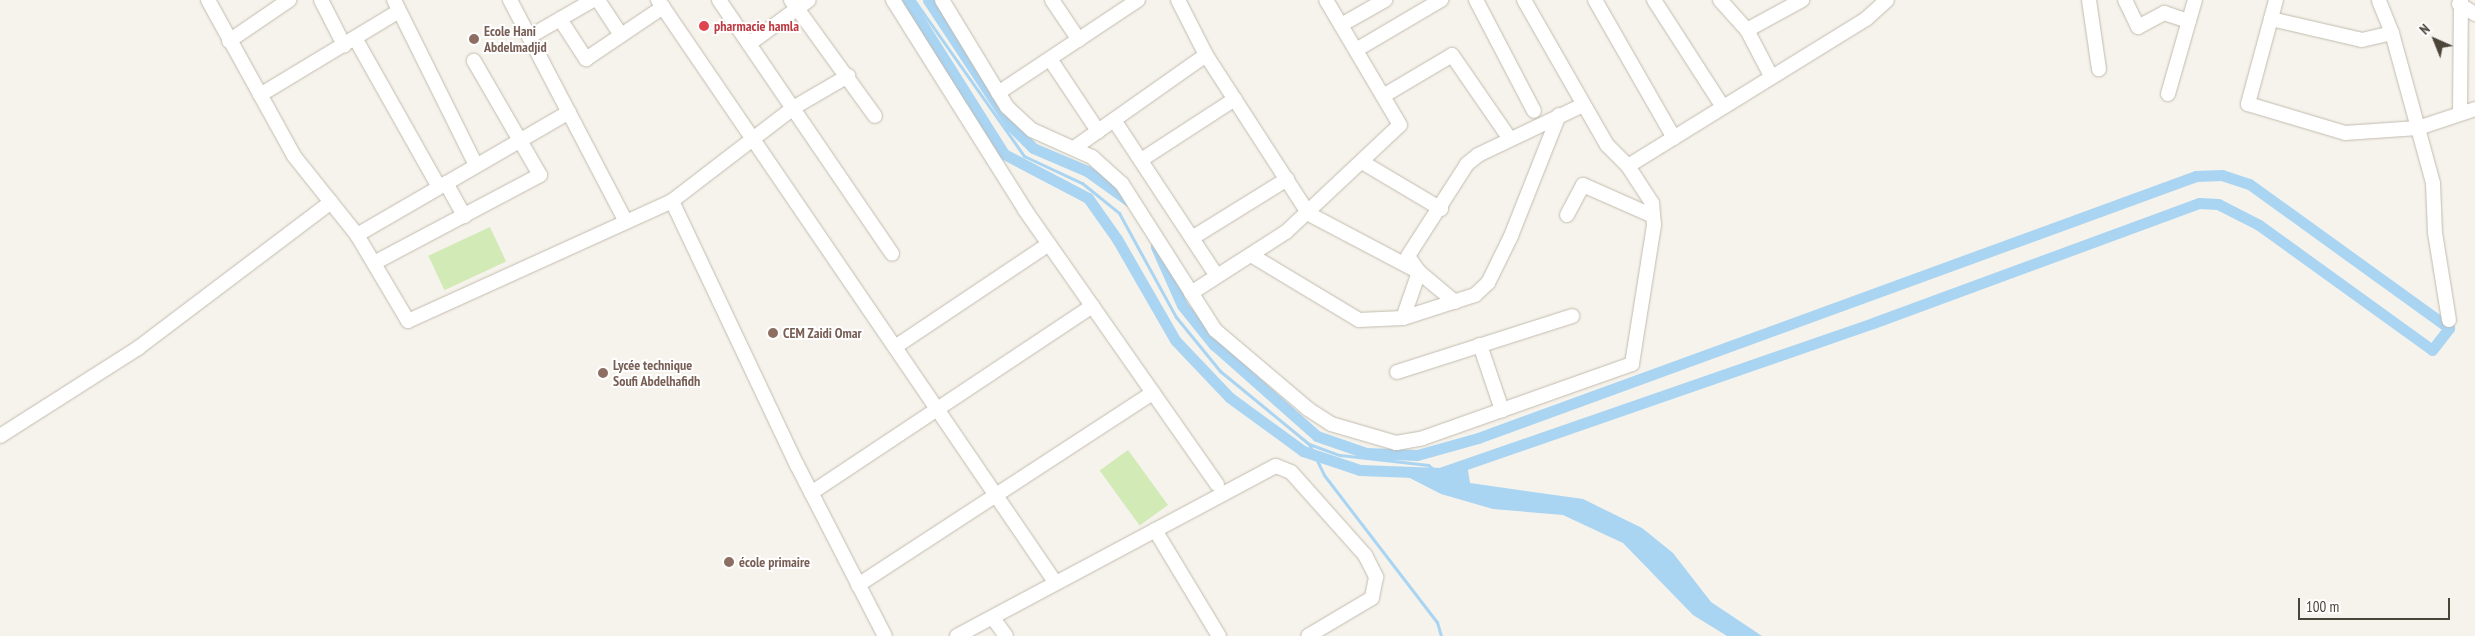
<!DOCTYPE html>
<meta charset="utf-8">
<style>
body{margin:0}
#map{position:relative;width:2475px;height:636px;overflow:hidden;background:#f6f3ec;font-family:"PT Sans Narrow",sans-serif}
div>[style]{position:absolute}
[style*='--x']{left:calc(var(--x)*1px);top:calc(var(--y)*1px);width:calc(var(--w)*1px);rotate:calc(var(--a)*1deg)}
.green>*{inset:0;background:#d2eab5;transform-origin:0 0}
.water>*{inset:0;background:#a9d4f2}
.stream>*{height:3px;margin:-1.5px;padding:0 1.5px;transform-origin:1.5px;border-radius:1.5px;background:#a9d4f2}
.canal>*{height:11px;margin:-5.5px;padding:0 5.5px;transform-origin:5.5px;border-radius:5.5px;background:#a9d4f2}
.roads{filter:drop-shadow(0 0 1px #c2bbae) drop-shadow(0 0 1px #c2bbae)}
.minor>*{height:14px;margin:-7px;padding:0 7px;transform-origin:7px;border-radius:7px;background:#fff}
.dots>*{width:14px;height:14px;translate:-50% -50%;box-sizing:border-box;border:2px solid #fff;border-radius:50%}
span{translate:-50% -50%;white-space:nowrap;text-align:center;line-height:1.15;-webkit-text-stroke:4px #fff;paint-order:stroke}
.health-label{font-size:14px;color:#be3a42;font-weight:700}
.left{translate:0 -50%;text-align:left}
.education-label{font-size:14px;color:#785e54;font-weight:700}
.north{position:absolute;left:2410px;top:15px;width:50px;height:50px;-webkit-text-stroke:4px #fff;paint-order:stroke;rotate:316deg;font-size:14px;font-weight:700;line-height:20px;text-align:center;color:#4b4439}
.north::after{content:'';display:block;margin:auto;width:18px;height:22px;background:#4b4439;clip-path:polygon(50% 0,100% 100%,50% 72%,0 100%)}
.scale{position:absolute;left:2298px;top:598px;width:152px;height:22px;box-sizing:border-box;border:2px solid #4b4439;border-top:0;padding-left:6px;font-size:15px;line-height:18px;white-space:nowrap;color:#4b4439;-webkit-text-stroke:4px #fff;paint-order:stroke}
</style>
<div id="map">
<div class="green">
<i style="left:490px;top:227px;width:38px;height:68px;rotate:65deg"></i>
<i style="left:1128px;top:450px;width:68px;height:35px;rotate:54deg"></i>
</div>
<div class="water">
<i style="clip-path:polygon(1467px 464px,1470px 483px,1583px 499px,1642px 528px,1673px 553px,1711px 602px,1762px 636px,1727px 636px,1693px 615px,1623px 543px,1563px 515px,1493px 509px,1441px 494px,1404px 475px,1440px 473px)"></i>
</div>
<div class="stream">
<i style="--x:914;--y:0;--w:191;--a:54.8"></i>
<i style="--x:1024;--y:156;--w:64;--a:25"></i>
<i style="--x:1082;--y:183;--w:48;--a:39"></i>
<i style="--x:1119;--y:213;--w:119;--a:61.3"></i>
<i style="--x:1176;--y:317;--w:70;--a:50.8"></i>
<i style="--x:1220;--y:371;--w:115;--a:39.4"></i>
<i style="--x:1309;--y:444;--w:33;--a:20"></i>
<i style="--x:1340;--y:455;--w:89;--a:6.5"></i>
<i style="--x:1428;--y:465;--w:16;--a:38"></i>
<i style="--x:1309;--y:444;--w:34;--a:64"></i>
<i style="--x:1324;--y:475;--w:185;--a:52.5"></i>
<i style="--x:1437;--y:622;--w:15;--a:74"></i>
</div>
<div class="canal">
<i style="--x:907;--y:0;--w:182;--a:57.8"></i>
<i style="--x:1004;--y:154;--w:95;--a:27.6"></i>
<i style="--x:1088;--y:198;--w:50;--a:54.7"></i>
<i style="--x:1117;--y:239;--w:116;--a:60.1"></i>
<i style="--x:1175;--y:340;--w:79;--a:46.5"></i>
<i style="--x:1229;--y:397;--w:92;--a:36.1"></i>
<i style="--x:1303;--y:451;--w:60;--a:18.4"></i>
<i style="--x:1360;--y:470;--w:80;--a:2.1"></i>
<i style="--x:1440;--y:473;--w:458;--a:-19.1"></i>
<i style="--x:1873;--y:323;--w:347;--a:-20.2"></i>
<i style="--x:2199;--y:203;--w:19;--a:3"></i>
<i style="--x:2218;--y:204;--w:46;--a:27.1"></i>
<i style="--x:2259;--y:225;--w:213;--a:35.8"></i>
<i style="--x:2432;--y:350;--w:28;--a:-52"></i>
<i style="--x:2449;--y:328;--w:246;--a:-144.2"></i>
<i style="--x:2249;--y:184;--w:28;--a:-162"></i>
<i style="--x:2222;--y:175;--w:26;--a:178"></i>
<i style="--x:2196;--y:176;--w:764;--a:159.95"></i>
<i style="--x:1478;--y:438;--w:63;--a:164.4"></i>
<i style="--x:1417;--y:455;--w:51;--a:-177.8"></i>
<i style="--x:1366;--y:453;--w:52;--a:-160.9"></i>
<i style="--x:1317;--y:436;--w:137;--a:-138.5"></i>
<i style="--x:1214;--y:345;--w:51;--a:-128.7"></i>
<i style="--x:1182;--y:305;--w:64;--a:-114.1"></i>
<i style="--x:928;--y:0;--w:151;--a:56.6"></i>
<i style="--x:1011;--y:126;--w:31;--a:45"></i>
<i style="--x:1033;--y:148;--w:59;--a:23.1"></i>
<i style="--x:1087;--y:171;--w:52;--a:35.5"></i>
</div>
<div class="roads">
<div class="minor">
<i style="--x:208;--y:0;--w:178;--a:61.1"></i>
<i style="--x:294;--y:156;--w:101;--a:51.4"></i>
<i style="--x:357;--y:235;--w:100;--a:59.3"></i>
<i style="--x:408;--y:321;--w:290;--a:-24.4"></i>
<i style="--x:672;--y:201;--w:153;--a:-37.5"></i>
<i style="--x:793;--y:108;--w:64;--a:-30.2"></i>
<i style="--x:321;--y:0;--w:51;--a:62.9"></i>
<i style="--x:394;--y:0;--w:184;--a:63.6"></i>
<i style="--x:510;--y:0;--w:250;--a:62.4"></i>
<i style="--x:598;--y:0;--w:42;--a:56.7"></i>
<i style="--x:658;--y:0;--w:705;--a:55.7"></i>
<i style="--x:719;--y:0;--w:307;--a:55.7"></i>
<i style="--x:791;--y:0;--w:143;--a:54.1"></i>
<i style="--x:893;--y:0;--w:248;--a:57.8"></i>
<i style="--x:1025;--y:210;--w:335;--a:55"></i>
<i style="--x:942;--y:0;--w:125;--a:58.7"></i>
<i style="--x:1007;--y:107;--w:34;--a:43"></i>
<i style="--x:1032;--y:130;--w:66;--a:24.2"></i>
<i style="--x:1092;--y:157;--w:40;--a:42"></i>
<i style="--x:1122;--y:184;--w:173;--a:57.5"></i>
<i style="--x:1215;--y:330;--w:122;--a:40.3"></i>
<i style="--x:1308;--y:409;--w:27;--a:33"></i>
<i style="--x:1331;--y:424;--w:68;--a:16.3"></i>
<i style="--x:1396;--y:443;--w:27;--a:-10"></i>
<i style="--x:1423;--y:438;--w:222;--a:-19.5"></i>
<i style="--x:1632;--y:364;--w:141;--a:-81"></i>
<i style="--x:1654;--y:225;--w:22;--a:-95"></i>
<i style="--x:1652;--y:203;--w:44;--a:-123"></i>
<i style="--x:1628;--y:166;--w:30;--a:-135"></i>
<i style="--x:1607;--y:145;--w:167;--a:-119.8"></i>
<i style="--x:1052;--y:0;--w:48;--a:56"></i>
<i style="--x:1178;--y:0;--w:62;--a:63"></i>
<i style="--x:1206;--y:55;--w:189;--a:57.1"></i>
<i style="--x:1309;--y:214;--w:124;--a:27.8"></i>
<i style="--x:1419;--y:272;--w:47;--a:39.8"></i>
<i style="--x:1476;--y:0;--w:125;--a:62.4"></i>
<i style="--x:1595;--y:0;--w:159;--a:60.2"></i>
<i style="--x:1654;--y:0;--w:127;--a:57.2"></i>
<i style="--x:1720;--y:0;--w:40;--a:48"></i>
<i style="--x:1747;--y:30;--w:52;--a:62.4"></i>
<i style="--x:2089;--y:0;--w:70;--a:81.8"></i>
<i style="--x:2125;--y:0;--w:30;--a:64"></i>
<i style="--x:2138;--y:27;--w:30;--a:-28"></i>
<i style="--x:2164;--y:13;--w:26;--a:18"></i>
<i style="--x:2276;--y:0;--w:108;--a:105.1"></i>
<i style="--x:2248;--y:104;--w:101;--a:16.6"></i>
<i style="--x:2345;--y:133;--w:73;--a:-3.9"></i>
<i style="--x:2418;--y:128;--w:98;--a:-105.3"></i>
<i style="--x:2392;--y:33;--w:35;--a:-112"></i>
<i style="--x:2459;--y:4;--w:19;--a:32"></i>
<i style="--x:560;--y:19;--w:48;--a:57"></i>
<i style="--x:586;--y:59;--w:93;--a:-34"></i>
<i style="--x:2271;--y:19;--w:93;--a:13"></i>
<i style="--x:2362;--y:40;--w:31;--a:-13"></i>
<i style="--x:1341;--y:25;--w:51;--a:-29.6"></i>
<i style="--x:1747;--y:30;--w:63;--a:-28.6"></i>
<i style="--x:529;--y:37;--w:74;--a:-30"></i>
<i style="--x:355;--y:38;--w:171;--a:60.6"></i>
<i style="--x:229;--y:41;--w:73;--a:-34.3"></i>
<i style="--x:749;--y:44;--w:74;--a:-36.3"></i>
<i style="--x:1356;--y:50;--w:99;--a:-30.5"></i>
<i style="--x:1050;--y:59;--w:87;--a:56.3"></i>
<i style="--x:998;--y:93;--w:168;--a:-33.6"></i>
<i style="--x:2168;--y:94;--w:98;--a:-74"></i>
<i style="--x:260;--y:95;--w:162;--a:-31.1"></i>
<i style="--x:1383;--y:96;--w:80;--a:-30.7"></i>
<i style="--x:1452;--y:55;--w:102;--a:55.4"></i>
<i style="--x:2460;--y:112;--w:112;--a:-89.5"></i>
<i style="--x:1114;--y:120;--w:187;--a:56.6"></i>
<i style="--x:1074;--y:148;--w:161;--a:-35.2"></i>
<i style="--x:1141;--y:160;--w:112;--a:-33"></i>
<i style="--x:1362;--y:162;--w:92;--a:30.7"></i>
<i style="--x:1628;--y:166;--w:280;--a:-31.7"></i>
<i style="--x:1866;--y:19;--w:28;--a:-42"></i>
<i style="--x:446;--y:183;--w:38;--a:61"></i>
<i style="--x:672;--y:201;--w:292;--a:64.7"></i>
<i style="--x:797;--y:465;--w:192;--a:62.8"></i>
<i style="--x:1567;--y:215;--w:34;--a:-62"></i>
<i style="--x:1583;--y:185;--w:74;--a:23.8"></i>
<i style="--x:357;--y:235;--w:245;--a:-30.1"></i>
<i style="--x:1192;--y:238;--w:112;--a:-31.8"></i>
<i style="--x:1251;--y:255;--w:126;--a:31"></i>
<i style="--x:1359;--y:320;--w:44;--a:-2.6"></i>
<i style="--x:1403;--y:318;--w:76;--a:-17.7"></i>
<i style="--x:1475;--y:295;--w:18;--a:-43"></i>
<i style="--x:1488;--y:283;--w:52;--a:-63.9"></i>
<i style="--x:1511;--y:236;--w:130;--a:-68.4"></i>
<i style="--x:374;--y:263;--w:188;--a:-27.9"></i>
<i style="--x:540;--y:175;--w:132;--a:-120.1"></i>
<i style="--x:1191;--y:293;--w:113;--a:-32.7"></i>
<i style="--x:1286;--y:232;--w:156;--a:-43.2"></i>
<i style="--x:1400;--y:125;--w:145;--a:-120.6"></i>
<i style="--x:1403;--y:318;--w:49;--a:-70.8"></i>
<i style="--x:1419;--y:272;--w:19;--a:-125"></i>
<i style="--x:1408;--y:256;--w:109;--a:-57.3"></i>
<i style="--x:1467;--y:164;--w:14;--a:-39"></i>
<i style="--x:1478;--y:155;--w:116;--a:-25.5"></i>
<i style="--x:2449;--y:320;--w:88;--a:-99.1"></i>
<i style="--x:2435;--y:233;--w:50;--a:-92.3"></i>
<i style="--x:2433;--y:183;--w:57;--a:-105.3"></i>
<i style="--x:2418;--y:128;--w:60;--a:-18.4"></i>
<i style="--x:1480;--y:345;--w:69;--a:71.3"></i>
<i style="--x:895;--y:347;--w:185;--a:-33.8"></i>
<i style="--x:1397;--y:372;--w:184;--a:-17.7"></i>
<i style="--x:0;--y:436;--w:164;--a:-32.5"></i>
<i style="--x:138;--y:348;--w:242;--a:-37.1"></i>
<i style="--x:811;--y:493;--w:338;--a:-33.6"></i>
<i style="--x:1155;--y:530;--w:124;--a:58.9"></i>
<i style="--x:858;--y:585;--w:352;--a:-33.1"></i>
<i style="--x:993;--y:618;--w:22;--a:54"></i>
<i style="--x:957;--y:636;--w:361;--a:-28.1"></i>
<i style="--x:1276;--y:466;--w:16;--a:22"></i>
<i style="--x:1291;--y:472;--w:111;--a:48.3"></i>
<i style="--x:1365;--y:555;--w:25;--a:63"></i>
<i style="--x:1376;--y:577;--w:21;--a:101"></i>
<i style="--x:1372;--y:598;--w:74;--a:149.3"></i>
</div>
</div>
<div class="dots">
<i style="left:704px;top:26px;background:#e0444e"></i>
<i style="left:474px;top:39px;background:#8d6e63"></i>
<i style="left:773px;top:333px;background:#8d6e63"></i>
<i style="left:603px;top:373px;background:#8d6e63"></i>
<i style="left:729px;top:562px;background:#8d6e63"></i>
</div>
<div class="health-label">
<span class="left" style="left:714px;top:26px">pharmacie hamla</span>
</div>
<div class="education-label">
<span class="left" style="left:484px;top:39px">Ecole Hani<br>Abdelmadjid</span>
<span class="left" style="left:783px;top:333px">CEM Zaidi Omar</span>
<span class="left" style="left:613px;top:373px">Lycée technique<br>Soufi Abdelhafidh</span>
<span class="left" style="left:739px;top:562px">école primaire</span>
</div>
<div class="north">N</div>
<div class="scale">100 m</div>
</div>
